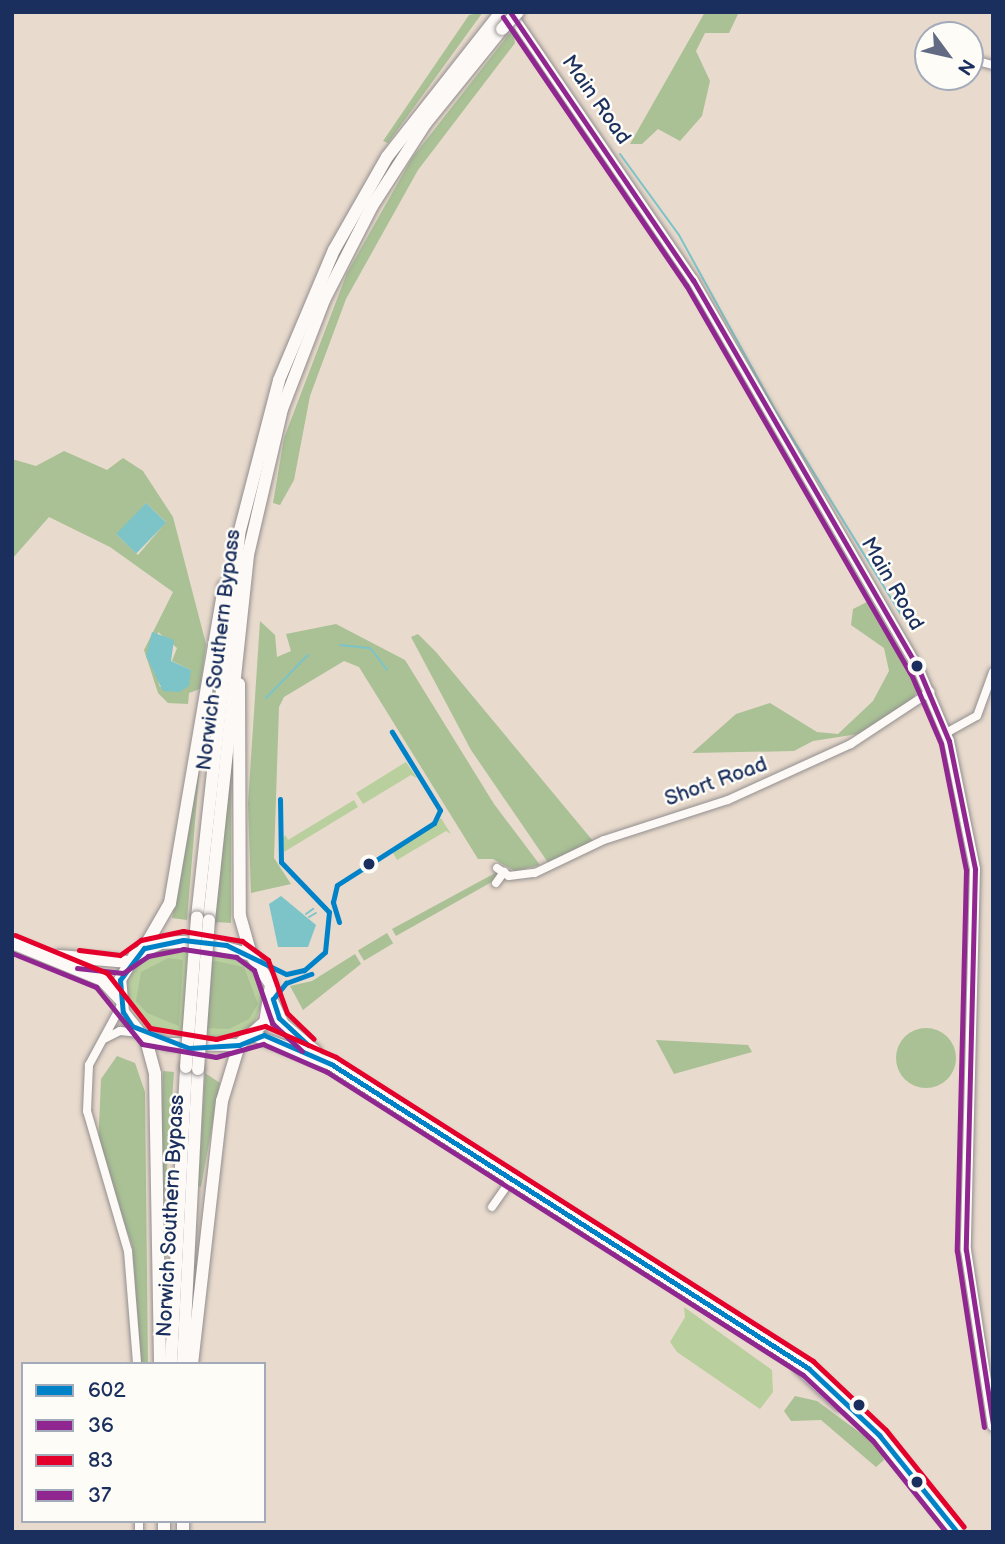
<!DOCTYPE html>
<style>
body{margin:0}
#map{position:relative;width:1005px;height:1544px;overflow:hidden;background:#e8dacc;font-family:"Balsamiq Sans",sans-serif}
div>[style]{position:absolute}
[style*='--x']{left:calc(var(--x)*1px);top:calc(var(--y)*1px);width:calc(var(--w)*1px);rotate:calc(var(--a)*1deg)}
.green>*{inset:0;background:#b9d09e}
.forest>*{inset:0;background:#a9c195;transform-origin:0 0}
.round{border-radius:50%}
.water>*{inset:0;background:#7cc4c8;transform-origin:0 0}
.stream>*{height:2px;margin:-1px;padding:0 1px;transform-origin:1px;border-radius:1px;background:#7cc4c8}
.roads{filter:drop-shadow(0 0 2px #928e8f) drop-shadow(0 0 2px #928e8f)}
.minor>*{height:8px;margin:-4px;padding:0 4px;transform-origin:4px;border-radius:4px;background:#fcf9f7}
.major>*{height:10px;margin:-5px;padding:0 5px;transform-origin:5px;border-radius:5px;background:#fcf9f7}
.highway>*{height:12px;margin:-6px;padding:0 6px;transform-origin:6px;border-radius:6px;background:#fcf9f7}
.bridges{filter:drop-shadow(0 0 2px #928e8f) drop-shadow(0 0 2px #928e8f)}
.highway-bridge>*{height:12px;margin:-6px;padding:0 6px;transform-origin:6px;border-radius:6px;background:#fcf9f7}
.bus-1>*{height:5px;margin:-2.5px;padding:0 2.5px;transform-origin:2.5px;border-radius:2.5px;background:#0082c8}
.bus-2>*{height:5px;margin:-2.5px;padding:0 2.5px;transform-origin:2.5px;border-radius:2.5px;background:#90268f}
.bus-3>*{height:5px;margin:-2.5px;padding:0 2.5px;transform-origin:2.5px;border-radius:2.5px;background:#e4002b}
.bus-4>*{height:5px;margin:-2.5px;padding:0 2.5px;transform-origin:2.5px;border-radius:2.5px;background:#90268f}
.bus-5>*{height:5px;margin:-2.5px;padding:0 2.5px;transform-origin:2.5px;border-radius:2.5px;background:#90268f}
.dots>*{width:19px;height:19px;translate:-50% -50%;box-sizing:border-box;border:4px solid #fdfcf7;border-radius:50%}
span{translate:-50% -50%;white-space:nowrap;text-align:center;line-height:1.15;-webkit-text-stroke:5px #fdfcf7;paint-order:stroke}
.street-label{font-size:21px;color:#1b2f5e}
.frame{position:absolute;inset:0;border:14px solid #1b2f5e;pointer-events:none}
.legend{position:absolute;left:21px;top:1362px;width:245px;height:161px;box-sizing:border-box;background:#fdfcf7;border:2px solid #a3aaba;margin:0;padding:9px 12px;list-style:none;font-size:21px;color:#1b2f5e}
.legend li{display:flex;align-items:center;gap:14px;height:35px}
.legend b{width:35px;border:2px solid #a3aaba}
.north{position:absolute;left:914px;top:21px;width:70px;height:70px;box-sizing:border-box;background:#fdfcf7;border:2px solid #a3aaba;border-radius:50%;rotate:123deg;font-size:19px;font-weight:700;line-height:28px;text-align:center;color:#1b2f5e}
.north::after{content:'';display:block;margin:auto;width:24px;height:32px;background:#636b84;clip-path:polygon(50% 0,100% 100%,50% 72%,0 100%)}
</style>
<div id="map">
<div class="green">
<i style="clip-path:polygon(406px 762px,417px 778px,411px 775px,363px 804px,356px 793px)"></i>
<i style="clip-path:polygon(354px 800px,358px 807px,284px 852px,284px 858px,283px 838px,285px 835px,288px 840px)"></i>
<i style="clip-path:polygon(441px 818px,451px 834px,446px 831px,397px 860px,393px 853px)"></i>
<i style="clip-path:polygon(168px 946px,204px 947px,246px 958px,266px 993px,253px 1026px,226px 1039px,193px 1040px,144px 1026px,129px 1005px,126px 982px,143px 956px)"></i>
<i style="clip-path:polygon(684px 1307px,772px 1370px,773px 1392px,760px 1409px,677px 1352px,670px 1342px,685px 1317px)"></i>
</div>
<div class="forest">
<i style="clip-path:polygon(483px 12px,388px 143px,383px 141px,469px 15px)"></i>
<i style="clip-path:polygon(705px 12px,739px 12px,729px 33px,705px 33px,696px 51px,710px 81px,702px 116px,680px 141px,658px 129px,642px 144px,630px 144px)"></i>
<i style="clip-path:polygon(513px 29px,515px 43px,418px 170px,346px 299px,310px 396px,294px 480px,280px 505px,273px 503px,284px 438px,347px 273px,412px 158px)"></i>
<i style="clip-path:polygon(evenodd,64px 451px,107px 470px,123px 458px,143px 471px,173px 517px,206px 644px,200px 689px,189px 693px,188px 704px,168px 703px,158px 693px,144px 650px,173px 592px,110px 547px,49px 517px,12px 559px,12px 459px,36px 466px,64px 451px,146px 503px,166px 522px,138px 555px,117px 535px,146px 503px,64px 451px,158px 632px,177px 648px,172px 661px,191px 670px,160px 687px,153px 663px,158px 632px)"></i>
<i style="clip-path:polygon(869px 601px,919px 687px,913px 699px,858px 734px,813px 741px,794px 751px,692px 753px,736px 714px,770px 703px,817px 732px,838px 734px,873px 701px,889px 671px,884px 648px,851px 625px,853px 609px)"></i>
<i style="clip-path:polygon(260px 621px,275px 635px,277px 657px,291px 651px,286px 634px,336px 624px,405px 660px,494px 804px,540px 865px,515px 871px,493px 859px,478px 859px,359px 667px,344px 661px,284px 697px,279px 707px,274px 858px,291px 884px,251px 893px,248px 804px)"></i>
<i style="clip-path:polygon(418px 634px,436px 652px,593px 841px,549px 864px,471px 750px,411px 637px)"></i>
<i style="clip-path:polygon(231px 758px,231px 923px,215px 922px)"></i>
<i style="clip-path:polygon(200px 762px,187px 920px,172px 918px,175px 902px)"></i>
<i style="clip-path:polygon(497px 872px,497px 879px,396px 936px,392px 929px)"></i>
<i style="left:387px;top:933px;width:12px;height:34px;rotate:59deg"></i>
<i style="clip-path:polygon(355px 954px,361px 964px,303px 1010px,290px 986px,312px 981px)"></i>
<i style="clip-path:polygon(168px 958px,183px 960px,179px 1026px,147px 1013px,136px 1001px,141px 972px)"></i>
<i style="clip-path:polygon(216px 961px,244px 967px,258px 1004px,249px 1019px,229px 1029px,203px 1028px,208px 963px)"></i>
<i class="round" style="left:896px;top:1028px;width:60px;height:60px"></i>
<i style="clip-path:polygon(656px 1040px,748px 1045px,752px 1052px,674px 1074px)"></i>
<i style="clip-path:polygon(117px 1056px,135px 1063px,145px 1092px,148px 1364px,141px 1364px,132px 1245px,98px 1150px,101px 1079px)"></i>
<i style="clip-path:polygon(163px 1071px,174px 1072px,162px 1237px,161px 1136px)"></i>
<i style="clip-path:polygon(205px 1073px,220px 1083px,201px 1187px,198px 1186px)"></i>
<i style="clip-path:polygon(795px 1396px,817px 1401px,878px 1446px,884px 1460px,876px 1467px,821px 1420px,791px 1421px,784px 1411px)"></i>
</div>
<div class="water">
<i style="left:146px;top:503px;width:28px;height:43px;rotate:44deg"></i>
<i style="clip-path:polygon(152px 632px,174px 640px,171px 661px,191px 670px,189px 686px,179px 692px,163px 691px,146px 656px)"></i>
<i style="clip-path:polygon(281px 896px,316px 925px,308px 947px,278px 947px,269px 904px)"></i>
</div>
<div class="stream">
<i style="--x:620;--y:154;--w:100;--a:53.9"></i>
<i style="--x:679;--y:235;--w:203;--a:61.2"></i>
<i style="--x:777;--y:413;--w:244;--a:58.4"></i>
<i style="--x:340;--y:645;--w:30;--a:6"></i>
<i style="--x:370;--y:648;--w:28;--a:52"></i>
<i style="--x:266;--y:698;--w:60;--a:-45.7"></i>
<i style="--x:306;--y:914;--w:9;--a:-36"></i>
<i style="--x:309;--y:917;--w:8;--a:-30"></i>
</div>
<div class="roads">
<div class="minor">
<i style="--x:970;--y:59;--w:24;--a:15"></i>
<i style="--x:946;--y:733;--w:35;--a:-29"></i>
<i style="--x:977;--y:716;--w:47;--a:-70"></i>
<i style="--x:497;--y:868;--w:14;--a:34"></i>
<i style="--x:509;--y:876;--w:26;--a:-7"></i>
<i style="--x:535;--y:873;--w:76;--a:-25.6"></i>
<i style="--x:604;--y:840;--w:130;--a:-17.9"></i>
<i style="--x:728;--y:800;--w:135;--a:-24.5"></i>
<i style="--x:851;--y:744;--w:95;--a:-33.4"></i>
<i style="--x:496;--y:883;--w:14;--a:-54"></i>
<i style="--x:121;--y:1006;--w:67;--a:118.5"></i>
<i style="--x:89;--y:1065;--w:46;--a:92.5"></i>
<i style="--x:87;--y:1111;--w:146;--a:73.7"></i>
<i style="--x:128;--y:1251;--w:113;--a:85.4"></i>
<i style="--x:104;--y:1039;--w:18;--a:-27"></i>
<i style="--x:120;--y:1031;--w:20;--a:6"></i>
<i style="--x:492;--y:1207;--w:35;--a:-55"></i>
<i style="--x:139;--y:1521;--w:11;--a:90"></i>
</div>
<div class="major">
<i style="--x:510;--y:12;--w:325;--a:55.7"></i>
<i style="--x:693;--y:280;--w:451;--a:59.9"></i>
<i style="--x:919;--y:670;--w:77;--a:67.1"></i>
<i style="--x:949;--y:741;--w:131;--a:78.5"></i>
<i style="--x:975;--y:869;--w:381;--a:91.4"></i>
<i style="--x:966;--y:1250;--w:178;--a:81.3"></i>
</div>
<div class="highway">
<i style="--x:239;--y:684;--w:232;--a:89.8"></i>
<i style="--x:240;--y:916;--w:41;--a:74.2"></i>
<i style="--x:197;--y:917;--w:385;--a:-83.7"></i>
<i style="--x:239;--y:534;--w:159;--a:-75.4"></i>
<i style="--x:279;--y:380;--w:141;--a:-67.1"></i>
<i style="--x:334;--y:250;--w:107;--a:-60.3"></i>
<i style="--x:387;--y:157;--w:184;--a:-51.8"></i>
<i style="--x:209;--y:920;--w:367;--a:-83.9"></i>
<i style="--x:248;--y:555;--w:150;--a:-76.9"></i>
<i style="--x:282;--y:409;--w:117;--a:-68.9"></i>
<i style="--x:324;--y:300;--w:106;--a:-62.9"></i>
<i style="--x:372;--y:206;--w:98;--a:-57.1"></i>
<i style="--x:425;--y:124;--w:122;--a:-51"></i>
<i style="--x:201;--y:941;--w:52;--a:15.6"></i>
<i style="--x:251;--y:955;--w:36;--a:56"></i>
<i style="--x:271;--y:985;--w:37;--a:99"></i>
<i style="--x:265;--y:1022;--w:35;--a:139"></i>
<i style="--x:239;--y:1045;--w:72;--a:-179.2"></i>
<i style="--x:167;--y:1044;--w:29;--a:-158"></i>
<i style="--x:140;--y:1033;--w:27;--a:-129"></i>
<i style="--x:123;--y:1012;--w:32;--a:-95"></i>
<i style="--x:120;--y:980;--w:29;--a:-59"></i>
<i style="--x:135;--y:955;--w:29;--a:-25"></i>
<i style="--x:161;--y:943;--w:40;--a:-2.9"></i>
<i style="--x:12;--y:943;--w:97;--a:22.3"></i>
<i style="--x:102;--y:980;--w:26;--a:47"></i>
<i style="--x:144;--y:948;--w:52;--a:-60"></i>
<i style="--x:170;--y:903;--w:322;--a:-80.3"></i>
<i style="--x:59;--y:956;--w:70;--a:4.9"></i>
<i style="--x:273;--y:1003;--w:23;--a:65"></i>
<i style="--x:283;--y:1024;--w:42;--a:40.2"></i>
<i style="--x:253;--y:1035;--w:83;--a:20.4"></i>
<i style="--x:331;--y:1064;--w:566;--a:32.51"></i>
<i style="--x:808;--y:1368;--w:98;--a:43.3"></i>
<i style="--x:879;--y:1435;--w:124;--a:51.2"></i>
<i style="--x:145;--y:1036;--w:39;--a:75"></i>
<i style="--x:155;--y:1074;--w:290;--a:89"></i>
<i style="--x:171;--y:1364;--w:297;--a:-87.1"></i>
<i style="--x:183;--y:1364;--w:295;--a:-87.1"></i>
<i style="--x:192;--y:1364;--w:265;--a:-83.5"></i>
<i style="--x:222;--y:1101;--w:59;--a:-73.1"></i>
<i style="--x:799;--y:1367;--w:56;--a:42.8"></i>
<i style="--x:164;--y:1521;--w:11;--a:90"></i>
<i style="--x:183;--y:1532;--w:11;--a:-90"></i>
</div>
</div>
<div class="bridges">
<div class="highway-bridge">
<i style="--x:502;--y:29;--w:23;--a:-47"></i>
<i style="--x:186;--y:1067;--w:150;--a:-85.8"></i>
<i style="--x:198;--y:1069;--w:149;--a:-85.8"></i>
</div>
</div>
<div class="bus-1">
<i style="--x:280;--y:799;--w:63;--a:89.1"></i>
<i style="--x:281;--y:862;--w:69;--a:46.2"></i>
<i style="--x:329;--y:912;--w:40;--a:95.7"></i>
<i style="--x:325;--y:952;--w:28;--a:139"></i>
<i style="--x:304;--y:970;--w:18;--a:167"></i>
<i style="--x:286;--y:974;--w:67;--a:-154.2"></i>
<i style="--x:226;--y:945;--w:43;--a:-173.4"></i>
<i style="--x:183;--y:940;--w:40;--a:168"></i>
<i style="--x:144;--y:948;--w:40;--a:127"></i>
<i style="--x:120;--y:980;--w:32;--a:85"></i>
<i style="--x:123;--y:1012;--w:17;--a:57"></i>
<i style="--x:132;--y:1026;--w:61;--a:21.1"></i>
<i style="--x:189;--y:1048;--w:50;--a:-3.4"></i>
<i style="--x:239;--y:1045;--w:27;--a:-22"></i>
<i style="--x:264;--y:1035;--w:73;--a:23.4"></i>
<i style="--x:331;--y:1064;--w:566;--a:32.51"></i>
<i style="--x:808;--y:1368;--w:98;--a:43.3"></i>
<i style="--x:879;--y:1435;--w:124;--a:51.2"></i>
<i style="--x:339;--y:922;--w:21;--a:-107"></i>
<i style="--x:333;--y:902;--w:17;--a:-77"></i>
<i style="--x:337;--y:885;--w:115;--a:-32.6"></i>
<i style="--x:434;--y:823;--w:14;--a:-65"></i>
<i style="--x:440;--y:810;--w:92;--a:-121.6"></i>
<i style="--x:308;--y:1045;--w:40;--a:-137"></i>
<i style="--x:279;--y:1018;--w:20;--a:-108"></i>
<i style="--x:273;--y:999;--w:21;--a:-51"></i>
<i style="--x:286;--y:983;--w:27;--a:-20"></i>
</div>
<div class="bus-2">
<i style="--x:12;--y:953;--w:91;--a:22"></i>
<i style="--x:96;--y:987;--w:73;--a:51.1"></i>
<i style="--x:142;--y:1044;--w:75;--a:10"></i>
<i style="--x:216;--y:1057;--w:49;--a:-15.5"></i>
<i style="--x:263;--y:1044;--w:70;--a:23.6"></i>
<i style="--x:327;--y:1072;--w:564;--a:32.48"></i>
<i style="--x:803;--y:1375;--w:96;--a:43.3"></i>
<i style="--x:873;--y:1441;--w:117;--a:51.3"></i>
<i style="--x:77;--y:968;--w:46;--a:6.2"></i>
<i style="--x:123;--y:973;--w:30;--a:-34"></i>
<i style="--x:148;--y:956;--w:36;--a:-11"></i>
<i style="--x:183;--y:949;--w:54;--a:8.6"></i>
<i style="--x:236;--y:957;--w:22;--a:36"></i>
<i style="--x:254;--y:970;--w:56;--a:71.2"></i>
<i style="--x:272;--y:1023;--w:41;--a:43"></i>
</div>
<div class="bus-3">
<i style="--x:15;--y:935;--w:100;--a:22.4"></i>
<i style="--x:107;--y:973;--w:70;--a:52"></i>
<i style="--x:150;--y:1028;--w:67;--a:9.5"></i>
<i style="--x:216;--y:1039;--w:51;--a:-14.9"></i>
<i style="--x:265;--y:1026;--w:77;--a:23.6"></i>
<i style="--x:336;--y:1057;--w:566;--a:32.51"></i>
<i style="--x:813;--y:1361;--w:100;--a:43.4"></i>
<i style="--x:886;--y:1430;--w:124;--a:51.2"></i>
<i style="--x:79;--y:950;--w:41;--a:7"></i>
<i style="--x:120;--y:955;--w:26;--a:-36"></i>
<i style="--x:141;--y:940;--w:43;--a:-12.1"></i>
<i style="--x:183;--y:931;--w:60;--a:9.6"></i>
<i style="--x:242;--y:941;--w:32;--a:36"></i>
<i style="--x:268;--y:960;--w:56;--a:70.3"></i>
<i style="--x:287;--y:1013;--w:37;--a:44"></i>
</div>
<div class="bus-4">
<i style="--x:510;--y:12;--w:325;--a:55.7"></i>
<i style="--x:693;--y:280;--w:451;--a:59.9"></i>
<i style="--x:919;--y:670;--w:77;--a:67.1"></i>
<i style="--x:949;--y:741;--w:131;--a:78.5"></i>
<i style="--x:975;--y:869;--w:381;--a:91.4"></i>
<i style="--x:966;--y:1250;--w:176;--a:81.2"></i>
</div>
<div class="bus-5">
<i style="--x:503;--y:17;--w:325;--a:55.7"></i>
<i style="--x:686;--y:285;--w:449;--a:60"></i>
<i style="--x:911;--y:674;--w:76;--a:66.8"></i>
<i style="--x:941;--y:744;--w:128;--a:78.8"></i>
<i style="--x:966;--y:870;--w:381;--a:91.4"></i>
<i style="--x:957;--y:1251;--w:178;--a:81.3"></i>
</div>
<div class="dots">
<i style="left:917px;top:666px;background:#1b2f5e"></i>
<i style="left:369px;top:864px;background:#1b2f5e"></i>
<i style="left:859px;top:1405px;background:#1b2f5e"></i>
<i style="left:917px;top:1482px;background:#1b2f5e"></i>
</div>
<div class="street-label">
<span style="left:596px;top:100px;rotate:55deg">Main Road</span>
<span style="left:892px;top:584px;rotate:60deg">Main Road</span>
<span style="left:219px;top:650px;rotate:-83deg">Norwich Southern Bypass</span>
<span style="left:716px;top:782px;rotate:-20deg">Short Road</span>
<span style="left:171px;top:1216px;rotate:-87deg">Norwich Southern Bypass</span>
</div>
<div class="frame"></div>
<ul class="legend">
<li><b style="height:9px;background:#0082c8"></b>602</li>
<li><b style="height:9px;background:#90268f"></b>36</li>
<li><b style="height:9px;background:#e4002b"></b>83</li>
<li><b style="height:9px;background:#90268f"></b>37</li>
</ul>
<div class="north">N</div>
</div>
